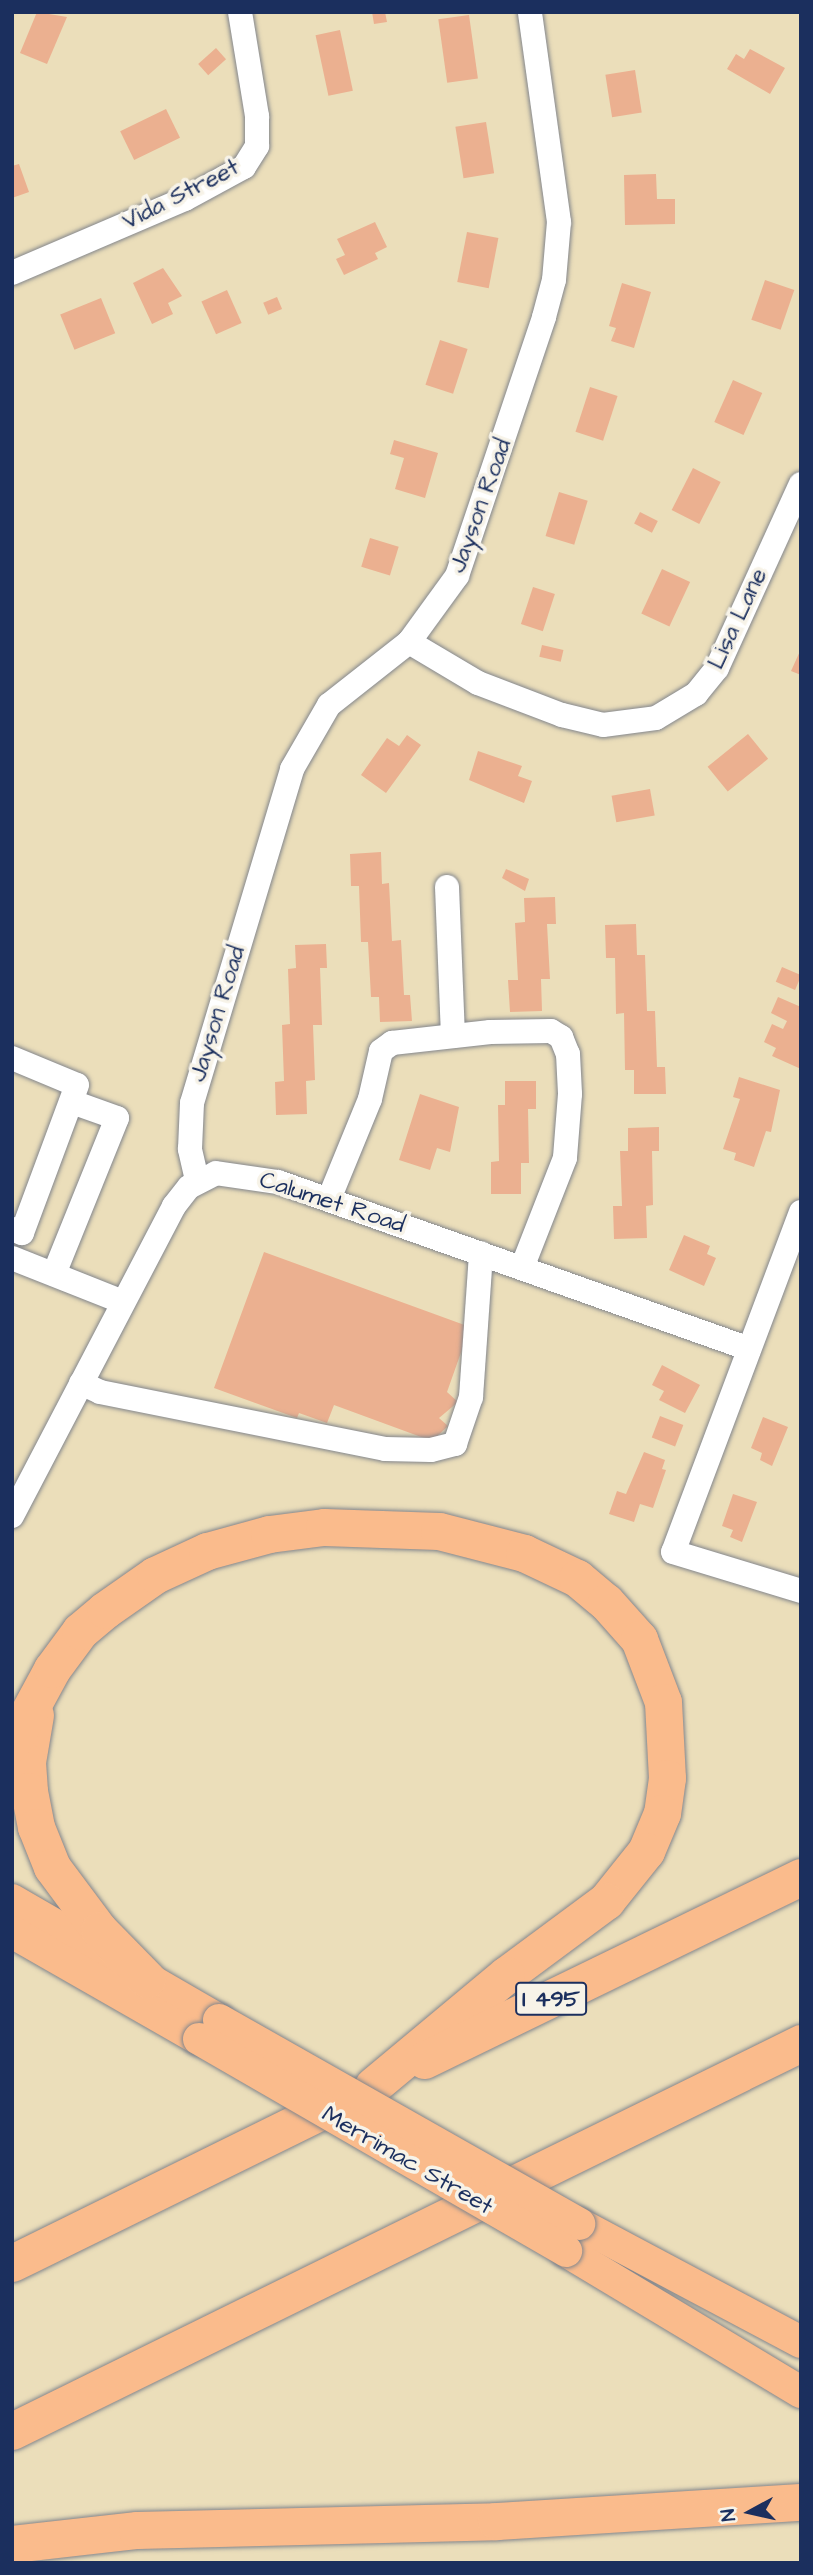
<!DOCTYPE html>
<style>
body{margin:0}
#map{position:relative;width:813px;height:2575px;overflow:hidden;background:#ebdeba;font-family:"Architects Daughter",sans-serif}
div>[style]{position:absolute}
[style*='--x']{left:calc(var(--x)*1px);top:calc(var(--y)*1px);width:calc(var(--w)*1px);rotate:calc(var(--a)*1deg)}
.building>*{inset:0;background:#ebb090;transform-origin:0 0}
.roads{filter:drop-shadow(0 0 2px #83868c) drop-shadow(0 0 2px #83868c)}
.minor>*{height:24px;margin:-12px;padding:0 12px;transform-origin:12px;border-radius:12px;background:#fff}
.major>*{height:32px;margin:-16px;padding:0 16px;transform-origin:16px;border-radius:16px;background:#fabb8c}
.highway>*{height:37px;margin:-18.5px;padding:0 18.5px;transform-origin:18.5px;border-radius:18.5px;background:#fabb8c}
.bridges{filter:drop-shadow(0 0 2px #83868c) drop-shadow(0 0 2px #83868c)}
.major-bridge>*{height:32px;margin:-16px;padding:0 16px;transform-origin:16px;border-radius:16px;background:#fabb8c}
span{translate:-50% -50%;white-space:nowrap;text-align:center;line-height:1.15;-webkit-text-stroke:7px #f7f3e8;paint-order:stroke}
.shield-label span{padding:2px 5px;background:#f7f3e8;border:2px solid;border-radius:5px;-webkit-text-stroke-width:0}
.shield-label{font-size:23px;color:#1b2f5e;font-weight:700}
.street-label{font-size:24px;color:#1b2f5e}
.frame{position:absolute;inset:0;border:14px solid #1b2f5e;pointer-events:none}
.north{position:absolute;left:715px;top:2477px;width:70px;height:70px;-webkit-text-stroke:5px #f7f3e8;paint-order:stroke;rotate:262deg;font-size:19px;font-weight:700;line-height:28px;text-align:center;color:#1b2f5e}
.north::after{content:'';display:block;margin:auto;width:24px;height:32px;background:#1b2f5e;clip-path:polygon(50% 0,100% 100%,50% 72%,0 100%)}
</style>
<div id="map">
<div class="building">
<i style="clip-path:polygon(37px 12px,67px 17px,47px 64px,20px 53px)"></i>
<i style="clip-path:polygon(372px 12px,385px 12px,387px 22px,374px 24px)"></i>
<i style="left:469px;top:15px;width:64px;height:31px;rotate:82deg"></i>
<i style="left:340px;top:30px;width:62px;height:25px;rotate:78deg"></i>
<i style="left:216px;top:48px;width:15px;height:24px;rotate:48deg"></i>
<i style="clip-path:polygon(750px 49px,785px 68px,770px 94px,727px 69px,736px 54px,744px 59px)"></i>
<i style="left:635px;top:70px;width:43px;height:30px;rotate:81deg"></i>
<i style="left:166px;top:109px;width:32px;height:51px;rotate:64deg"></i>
<i style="left:486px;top:122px;width:52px;height:31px;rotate:81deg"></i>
<i style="clip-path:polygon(19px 164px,29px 192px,12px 198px,12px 166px)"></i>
<i style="clip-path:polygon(656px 174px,657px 199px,675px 199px,675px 224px,625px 225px,624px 175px)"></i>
<i style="clip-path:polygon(375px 222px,387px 247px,375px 253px,378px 259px,344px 275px,336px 259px,345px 255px,337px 239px)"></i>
<i style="left:467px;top:232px;width:32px;height:51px;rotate:11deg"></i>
<i style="clip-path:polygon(163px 268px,182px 296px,168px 303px,173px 314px,152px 324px,133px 283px)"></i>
<i style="left:765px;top:280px;width:31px;height:42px;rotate:19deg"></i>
<i style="clip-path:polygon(622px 283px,651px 292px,634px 348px,611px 341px,616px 328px,609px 326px)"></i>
<i style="left:227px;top:290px;width:36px;height:28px;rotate:66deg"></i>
<i style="left:277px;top:297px;width:13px;height:15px;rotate:67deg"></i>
<i style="left:101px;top:298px;width:38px;height:44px;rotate:68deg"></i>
<i style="left:440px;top:340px;width:29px;height:47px;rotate:18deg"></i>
<i style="left:733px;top:380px;width:32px;height:46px;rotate:24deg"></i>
<i style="left:590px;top:387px;width:29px;height:47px;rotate:18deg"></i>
<i style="clip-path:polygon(394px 440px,438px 453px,425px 498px,395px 489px,404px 458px,390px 454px)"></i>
<i style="left:693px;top:468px;width:31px;height:47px;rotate:27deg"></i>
<i style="left:559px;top:492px;width:30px;height:46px;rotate:17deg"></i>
<i style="left:640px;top:512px;width:20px;height:13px;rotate:27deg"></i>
<i style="left:370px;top:538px;width:30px;height:30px;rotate:17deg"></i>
<i style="left:662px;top:569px;width:31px;height:49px;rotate:25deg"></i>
<i style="left:533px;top:587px;width:23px;height:39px;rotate:18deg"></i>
<i style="left:542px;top:645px;width:22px;height:12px;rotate:13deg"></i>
<i style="clip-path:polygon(801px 649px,801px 675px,791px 671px)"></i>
<i style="left:748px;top:734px;width:32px;height:52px;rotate:51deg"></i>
<i style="clip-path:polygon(407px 735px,421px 745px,386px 793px,361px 775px,387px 738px,399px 746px)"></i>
<i style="clip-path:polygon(478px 751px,522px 766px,518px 776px,532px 781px,524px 803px,469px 780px)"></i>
<i style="left:650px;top:789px;width:27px;height:39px;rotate:80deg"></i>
<i style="clip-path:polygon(381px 852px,382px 884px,389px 883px,392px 941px,401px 940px,404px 995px,410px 995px,412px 1021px,380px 1022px,379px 997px,371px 997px,368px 942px,361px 942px,359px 886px,351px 886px,350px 854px)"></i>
<i style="clip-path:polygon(506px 869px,529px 879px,525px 891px,502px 878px)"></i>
<i style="clip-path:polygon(555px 897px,556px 924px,547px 924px,550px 979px,541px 979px,542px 1011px,510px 1012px,508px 980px,518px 980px,515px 923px,525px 922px,524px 898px)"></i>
<i style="clip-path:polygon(636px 924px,637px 955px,645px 955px,647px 1011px,655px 1011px,657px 1067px,665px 1067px,666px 1094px,634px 1094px,634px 1070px,625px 1070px,624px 1013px,616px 1014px,615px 958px,606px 958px,605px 925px)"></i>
<i style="clip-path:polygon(326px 944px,327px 968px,320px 968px,322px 1025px,313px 1025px,315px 1080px,306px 1081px,307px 1114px,276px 1115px,275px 1082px,284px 1081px,282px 1025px,290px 1024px,288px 969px,296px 968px,295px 945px)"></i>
<i style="left:782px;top:967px;width:21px;height:16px;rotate:23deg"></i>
<i style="clip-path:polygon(778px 997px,801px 1007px,801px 1069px,772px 1056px,776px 1048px,764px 1042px,772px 1024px,783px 1029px,787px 1021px,771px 1013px)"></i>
<i style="clip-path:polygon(739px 1077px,780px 1090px,771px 1132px,766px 1131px,754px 1167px,734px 1160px,736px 1153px,723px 1149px,740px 1099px,733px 1097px)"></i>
<i style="clip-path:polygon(505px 1081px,536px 1081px,536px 1109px,528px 1109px,529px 1163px,521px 1163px,521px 1194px,491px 1194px,491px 1162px,499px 1161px,498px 1105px,505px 1105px)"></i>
<i style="clip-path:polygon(420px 1094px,459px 1107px,450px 1152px,437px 1148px,430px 1170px,399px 1160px)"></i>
<i style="clip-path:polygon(659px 1127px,659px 1151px,652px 1151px,653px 1205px,646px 1206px,647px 1238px,614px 1239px,613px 1206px,622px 1206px,620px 1151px,628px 1151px,628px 1128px)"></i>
<i style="clip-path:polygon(684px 1235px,710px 1246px,707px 1254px,716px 1258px,704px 1286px,669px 1270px)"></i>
<i style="clip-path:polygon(264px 1252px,470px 1327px,447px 1392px,458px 1402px,439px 1418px,448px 1426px,432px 1441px,334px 1405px,327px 1423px,299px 1413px,297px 1418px,214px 1388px)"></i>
<i style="clip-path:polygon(662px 1365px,700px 1385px,685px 1413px,659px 1400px,664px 1391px,652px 1385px)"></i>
<i style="left:660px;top:1416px;width:25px;height:23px;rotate:21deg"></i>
<i style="clip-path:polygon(763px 1417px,788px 1427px,772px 1466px,760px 1460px,762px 1453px,751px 1448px)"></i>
<i style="clip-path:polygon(644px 1452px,665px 1460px,662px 1469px,666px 1470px,653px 1508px,640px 1504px,634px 1522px,609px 1514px,617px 1491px,626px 1494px)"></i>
<i style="clip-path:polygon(733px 1494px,757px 1502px,742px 1542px,730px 1537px,733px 1530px,722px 1526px)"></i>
</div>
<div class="roads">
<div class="minor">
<i style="--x:12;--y:273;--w:188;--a:-23.2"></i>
<i style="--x:185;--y:199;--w:67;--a:-28.5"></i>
<i style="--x:244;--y:167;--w:25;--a:-58"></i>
<i style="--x:257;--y:146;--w:30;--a:-90"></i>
<i style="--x:257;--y:116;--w:105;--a:-99.3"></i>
<i style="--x:409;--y:642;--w:80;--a:30.7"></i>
<i style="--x:478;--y:683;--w:90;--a:20.9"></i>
<i style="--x:562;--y:715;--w:42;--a:13.7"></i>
<i style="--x:603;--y:725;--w:53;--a:-7.5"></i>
<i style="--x:656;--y:718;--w:47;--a:-31"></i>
<i style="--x:696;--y:694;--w:33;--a:-51"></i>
<i style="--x:717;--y:668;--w:202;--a:-65.5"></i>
<i style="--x:447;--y:887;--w:149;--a:87.7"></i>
<i style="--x:12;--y:1058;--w:70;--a:22.6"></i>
<i style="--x:77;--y:1085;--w:158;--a:110.4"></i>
<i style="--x:22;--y:1233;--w:11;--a:-158"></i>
<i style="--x:197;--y:1180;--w:32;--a:-103"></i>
<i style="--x:190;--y:1149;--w:46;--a:-87.5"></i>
<i style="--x:192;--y:1103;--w:349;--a:-73.3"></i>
<i style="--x:292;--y:769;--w:74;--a:-60"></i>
<i style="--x:329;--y:705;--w:102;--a:-38.2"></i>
<i style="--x:409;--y:642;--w:82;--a:-54"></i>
<i style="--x:457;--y:576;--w:273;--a:-71.4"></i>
<i style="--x:544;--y:317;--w:38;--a:-75"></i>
<i style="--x:554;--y:280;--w:58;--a:-85.1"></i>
<i style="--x:559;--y:222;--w:212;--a:-97.9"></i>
<i style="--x:329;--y:1199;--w:108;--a:-67.7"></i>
<i style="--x:370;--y:1099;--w:49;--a:-77.1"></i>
<i style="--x:381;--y:1051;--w:14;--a:-36"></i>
<i style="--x:392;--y:1043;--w:99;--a:-6.4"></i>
<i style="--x:490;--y:1032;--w:61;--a:-0.9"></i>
<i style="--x:551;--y:1031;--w:12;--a:31"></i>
<i style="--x:561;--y:1037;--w:18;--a:68"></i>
<i style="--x:568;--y:1054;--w:40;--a:87.1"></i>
<i style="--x:570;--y:1094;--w:64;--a:94.5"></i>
<i style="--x:565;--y:1158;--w:118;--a:111.4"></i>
<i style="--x:801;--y:1212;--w:363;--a:110.6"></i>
<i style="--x:673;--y:1552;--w:134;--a:16.9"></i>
<i style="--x:12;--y:1258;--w:119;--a:21.6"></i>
<i style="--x:54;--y:1274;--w:168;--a:-68"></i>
<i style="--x:117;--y:1118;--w:48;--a:-160.4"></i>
<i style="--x:81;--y:1383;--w:21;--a:25"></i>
<i style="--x:100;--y:1392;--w:291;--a:11.3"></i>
<i style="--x:385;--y:1449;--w:46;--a:1.2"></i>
<i style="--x:431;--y:1450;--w:25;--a:-14"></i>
<i style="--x:455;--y:1444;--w:50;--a:-71.2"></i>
<i style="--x:471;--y:1397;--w:144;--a:-86"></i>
<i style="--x:12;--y:1516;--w:350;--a:-62.4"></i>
<i style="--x:174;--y:1206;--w:24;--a:-52"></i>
<i style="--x:189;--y:1187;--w:30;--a:-27"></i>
<i style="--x:216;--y:1173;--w:63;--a:8.3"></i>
<i style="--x:278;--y:1182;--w:500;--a:19.5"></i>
</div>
<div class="major">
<i style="--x:12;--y:1900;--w:239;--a:30.1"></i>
<i style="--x:12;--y:1932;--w:215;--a:29.8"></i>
<i style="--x:579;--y:2224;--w:251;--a:28"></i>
<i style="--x:566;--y:2251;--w:274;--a:31"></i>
</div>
<div class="highway">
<i style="--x:35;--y:1715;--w:48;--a:99.7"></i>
<i style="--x:27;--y:1762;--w:29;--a:86"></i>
<i style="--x:29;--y:1791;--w:37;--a:79"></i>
<i style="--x:36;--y:1827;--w:43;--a:68.2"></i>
<i style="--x:52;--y:1867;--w:79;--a:53.3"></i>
<i style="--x:99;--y:1930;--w:69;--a:45.6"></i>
<i style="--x:12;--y:1743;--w:84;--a:-61.6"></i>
<i style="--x:52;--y:1669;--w:47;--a:-53.6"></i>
<i style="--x:80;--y:1631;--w:33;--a:-40"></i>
<i style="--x:105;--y:1610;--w:61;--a:-35"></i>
<i style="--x:155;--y:1575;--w:57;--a:-24.8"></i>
<i style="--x:207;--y:1551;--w:64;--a:-15.3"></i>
<i style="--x:269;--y:1534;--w:55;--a:-7.3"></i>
<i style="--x:324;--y:1527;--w:115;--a:2"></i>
<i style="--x:439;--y:1531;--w:88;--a:14.5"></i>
<i style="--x:524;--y:1553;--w:59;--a:25.3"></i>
<i style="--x:577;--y:1578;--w:38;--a:40"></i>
<i style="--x:606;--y:1602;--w:50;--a:48.3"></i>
<i style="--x:639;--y:1639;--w:67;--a:69.1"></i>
<i style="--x:663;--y:1702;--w:76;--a:87"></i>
<i style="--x:667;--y:1778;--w:35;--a:98"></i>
<i style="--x:662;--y:1813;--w:41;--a:112.8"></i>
<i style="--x:646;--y:1851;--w:64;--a:128.7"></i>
<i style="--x:606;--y:1901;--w:124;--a:143.5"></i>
<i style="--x:506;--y:1975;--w:173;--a:140.2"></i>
<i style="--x:424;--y:2060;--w:419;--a:-25.9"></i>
<i style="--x:12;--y:2263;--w:377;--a:-26.2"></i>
<i style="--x:12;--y:2431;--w:879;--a:-26.19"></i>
<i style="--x:12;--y:2544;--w:126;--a:-6.4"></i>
<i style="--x:137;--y:2530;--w:359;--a:-1.4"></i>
<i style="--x:496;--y:2521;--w:306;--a:-3.6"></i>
</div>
</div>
<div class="bridges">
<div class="major-bridge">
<i style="--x:219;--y:2020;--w:414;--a:29.5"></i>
<i style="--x:199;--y:2039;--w:424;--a:30"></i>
</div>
</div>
<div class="shield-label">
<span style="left:551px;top:1999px">I 495</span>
</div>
<div class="street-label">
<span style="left:181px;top:195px;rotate:-27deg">Vida Street</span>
<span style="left:481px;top:506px;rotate:-70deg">Jayson Road</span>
<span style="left:738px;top:619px;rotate:-65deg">Lisa Lane</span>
<span style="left:218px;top:1014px;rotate:-73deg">Jayson Road</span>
<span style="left:332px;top:1203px;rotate:18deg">Calumet Road</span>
<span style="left:407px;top:2161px;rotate:30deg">Merrimac Street</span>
</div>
<div class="frame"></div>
<div class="north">N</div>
</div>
